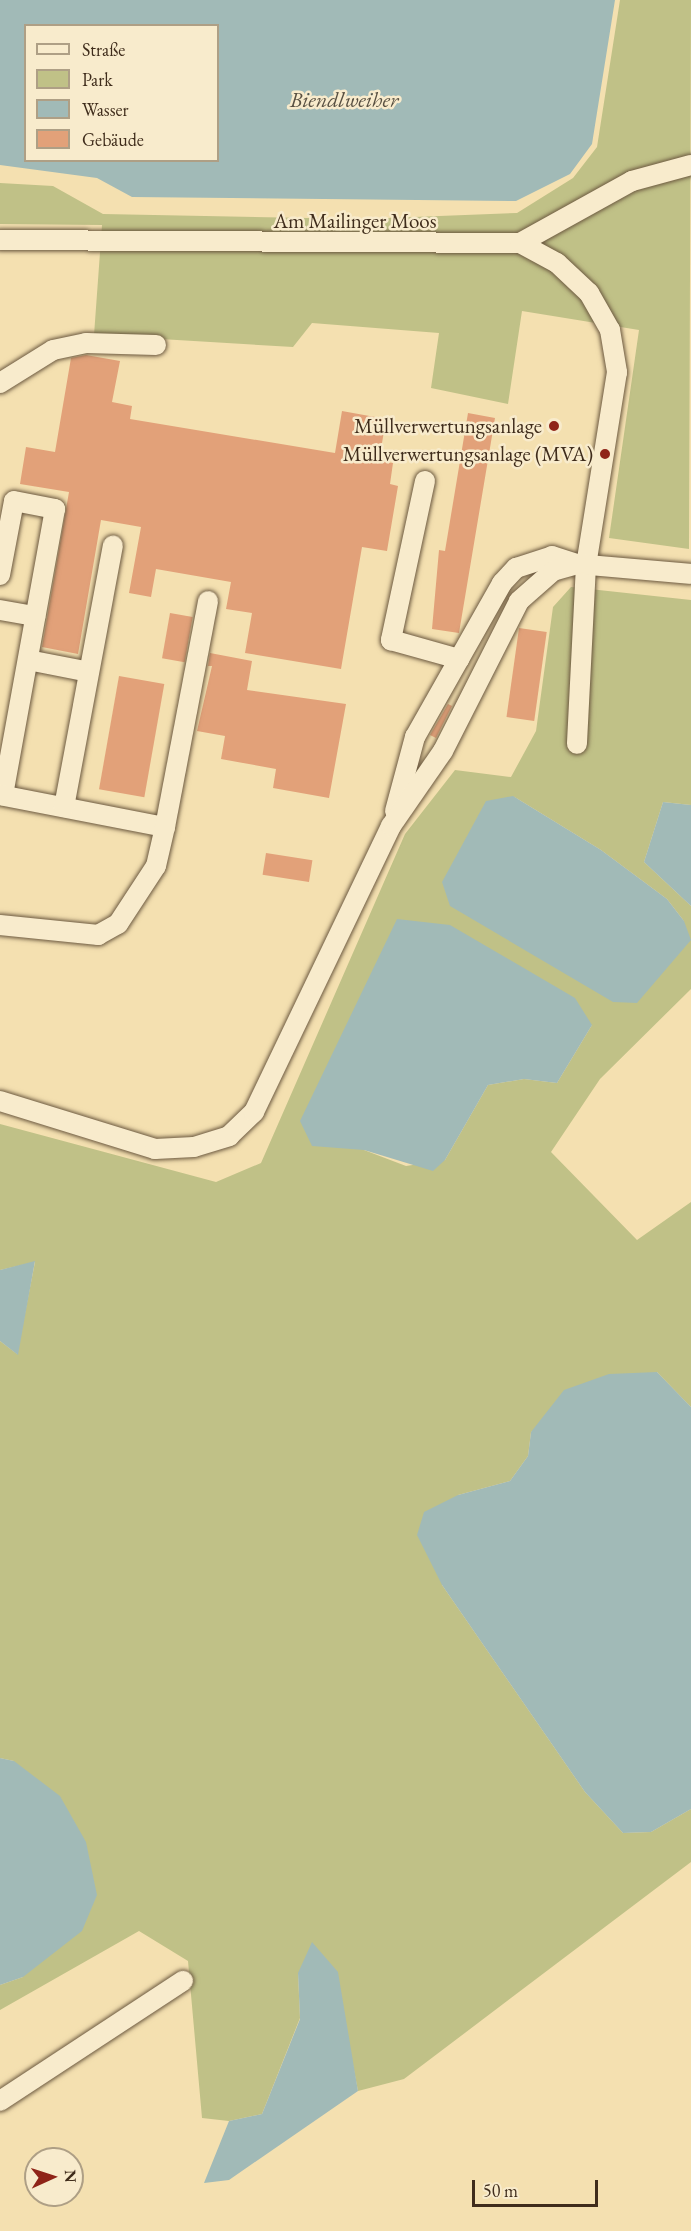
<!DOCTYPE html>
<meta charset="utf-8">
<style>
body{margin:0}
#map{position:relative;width:691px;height:2231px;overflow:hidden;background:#f4e0b0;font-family:"EB Garamond",serif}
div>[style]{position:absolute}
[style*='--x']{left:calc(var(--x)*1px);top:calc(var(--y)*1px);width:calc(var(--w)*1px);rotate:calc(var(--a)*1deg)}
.green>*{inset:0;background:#c0c187}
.water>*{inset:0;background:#a1bab7}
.building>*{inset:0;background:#e2a179;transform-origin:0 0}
.roads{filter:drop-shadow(0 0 2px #6c5940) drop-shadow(0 0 2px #6c5940)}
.minor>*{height:20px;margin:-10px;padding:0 10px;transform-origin:10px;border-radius:10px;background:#f8ebcc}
.dots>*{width:16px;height:16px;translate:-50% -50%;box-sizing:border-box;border:3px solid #f8ebcc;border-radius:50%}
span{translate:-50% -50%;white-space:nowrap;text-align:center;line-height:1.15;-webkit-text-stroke:5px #f8ebcc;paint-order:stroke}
.street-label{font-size:21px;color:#3f2c1b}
.poi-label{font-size:21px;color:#3f2c1b}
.right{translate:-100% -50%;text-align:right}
.water-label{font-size:22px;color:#585042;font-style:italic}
.legend{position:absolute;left:24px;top:24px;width:195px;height:138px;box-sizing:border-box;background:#f8ebcc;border:2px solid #ae9f85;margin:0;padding:8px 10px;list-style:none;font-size:18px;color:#3f2c1b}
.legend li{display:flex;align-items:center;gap:12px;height:30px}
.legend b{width:30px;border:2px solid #ae9f85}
.north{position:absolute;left:24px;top:2147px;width:60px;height:60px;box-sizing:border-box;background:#f8ebcc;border:2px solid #ae9f85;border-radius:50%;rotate:87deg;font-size:16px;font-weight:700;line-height:24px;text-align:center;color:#3f2c1b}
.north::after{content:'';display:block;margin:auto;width:21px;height:27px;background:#8f2418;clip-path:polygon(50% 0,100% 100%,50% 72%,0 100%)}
.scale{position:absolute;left:472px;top:2180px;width:126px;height:27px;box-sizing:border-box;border:3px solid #3f2c1b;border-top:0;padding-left:8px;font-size:18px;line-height:21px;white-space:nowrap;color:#3f2c1b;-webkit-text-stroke:4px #f8ebcc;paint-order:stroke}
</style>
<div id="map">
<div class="green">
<i style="clip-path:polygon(620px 0,691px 0,689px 549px,609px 538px,639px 330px,522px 311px,508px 404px,431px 388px,439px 333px,312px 323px,293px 347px,94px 335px,102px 225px,0 224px,0 183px,53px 186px,103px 214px,362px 219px,517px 213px,573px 178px,597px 147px)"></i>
<i style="clip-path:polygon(evenodd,571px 587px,691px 600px,691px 805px,663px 802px,644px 862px,691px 906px,691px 989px,600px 1079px,551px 1152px,637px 1240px,691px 1202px,691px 1407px,657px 1372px,531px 1432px,528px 1456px,510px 1481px,458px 1495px,442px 1585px,585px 1792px,623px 1833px,651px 1832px,691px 1809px,691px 1862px,404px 2079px,358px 2091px,352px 2060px,298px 1973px,300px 2018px,262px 2114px,229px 2121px,202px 2118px,188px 1961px,139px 1931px,0 2010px,0 1985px,23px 1977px,14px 1761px,0 1758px,0 1341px,17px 1354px,35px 1262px,0 1270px,0 1124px,216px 1182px,261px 1163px,405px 834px,455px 770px,511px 777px,536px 731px,553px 607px,571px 587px,513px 796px,601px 850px,667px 899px,684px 921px,513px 796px,571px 587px,592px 1025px,557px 1083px,524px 1079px,488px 1085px,445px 1160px,406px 1166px,364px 1150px,592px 1025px)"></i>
</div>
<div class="water">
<i style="clip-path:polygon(evenodd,0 0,615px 0,592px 144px,570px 174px,516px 201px,132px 197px,97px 178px,0 165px,0 0,26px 26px,218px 26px,218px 160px,26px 160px,26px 26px)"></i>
<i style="clip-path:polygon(513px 796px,601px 850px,667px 899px,684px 921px,691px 940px,637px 1003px,613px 1002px,450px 906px,442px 882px,486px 801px)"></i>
<i style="clip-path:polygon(663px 802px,691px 805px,691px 906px,644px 862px)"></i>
<i style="clip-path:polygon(397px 919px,450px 925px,575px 998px,592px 1025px,557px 1083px,524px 1079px,488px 1085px,445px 1160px,433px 1171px,364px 1150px,312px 1146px,300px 1121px)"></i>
<i style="clip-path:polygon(35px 1261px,18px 1355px,0 1341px,0 1270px)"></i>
<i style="clip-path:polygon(657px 1372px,691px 1407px,691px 1809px,651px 1832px,623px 1833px,585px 1792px,442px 1585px,417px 1535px,424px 1512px,458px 1495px,510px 1481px,528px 1456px,531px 1432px,564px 1390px,609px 1374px)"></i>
<i style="clip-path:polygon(0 1758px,14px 1761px,60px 1796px,86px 1842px,97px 1895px,82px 1931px,23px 1977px,0 1985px)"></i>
<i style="clip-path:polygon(312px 1942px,338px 1972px,358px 2091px,229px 2180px,204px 2183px,229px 2121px,262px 2114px,300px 2019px,298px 1973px)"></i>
</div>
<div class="building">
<i style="clip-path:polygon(86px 355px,120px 361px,112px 402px,132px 406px,130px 419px,335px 453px,342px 411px,386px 419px,379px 461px,393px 463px,390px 484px,398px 486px,387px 551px,362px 547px,341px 669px,245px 653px,252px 613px,226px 609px,231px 582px,156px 569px,151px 597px,129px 593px,141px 527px,101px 520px,78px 654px,42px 647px,69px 492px,20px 484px,26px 447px,55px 452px,71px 358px)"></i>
<i style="clip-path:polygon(468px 413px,495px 418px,459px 633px,432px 629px,439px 550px,445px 551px)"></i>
<i style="left:170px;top:613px;width:23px;height:46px;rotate:10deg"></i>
<i style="left:519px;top:628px;width:28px;height:90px;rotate:8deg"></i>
<i style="clip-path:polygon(210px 653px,252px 661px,247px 690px,346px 704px,329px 798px,273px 788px,276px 769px,221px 759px,225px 736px,197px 731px,212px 666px,208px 666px)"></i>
<i style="left:119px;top:676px;width:46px;height:115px;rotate:10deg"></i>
<i style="clip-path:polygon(448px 704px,452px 706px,436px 738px,430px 735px)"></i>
<i style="left:266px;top:853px;width:47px;height:22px;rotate:9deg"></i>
</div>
<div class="roads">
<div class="minor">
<i style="--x:0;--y:240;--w:520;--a:0.33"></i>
<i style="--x:520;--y:243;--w:128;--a:-29"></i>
<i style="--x:632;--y:181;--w:61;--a:-15.2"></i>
<i style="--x:520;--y:243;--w:42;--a:28.4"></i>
<i style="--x:557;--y:263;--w:44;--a:43.2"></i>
<i style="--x:589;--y:293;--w:43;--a:60.4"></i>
<i style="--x:610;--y:330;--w:43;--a:80.5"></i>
<i style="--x:617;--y:372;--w:195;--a:99.1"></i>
<i style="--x:586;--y:565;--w:179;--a:92.9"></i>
<i style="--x:0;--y:383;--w:62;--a:-31.9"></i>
<i style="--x:53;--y:350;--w:34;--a:-12"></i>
<i style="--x:86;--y:343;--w:70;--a:1.6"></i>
<i style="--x:425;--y:481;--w:163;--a:102.1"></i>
<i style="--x:391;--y:640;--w:71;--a:15.6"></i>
<i style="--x:0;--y:575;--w:75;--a:-79.3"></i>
<i style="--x:14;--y:501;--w:42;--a:11"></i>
<i style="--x:55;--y:509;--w:291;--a:100.3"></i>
<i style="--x:0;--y:610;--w:36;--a:10"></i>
<i style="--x:28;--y:660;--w:62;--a:11.1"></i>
<i style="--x:0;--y:795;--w:168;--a:11"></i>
<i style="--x:165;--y:827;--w:230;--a:-79.2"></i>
<i style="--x:64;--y:807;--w:266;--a:-79.4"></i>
<i style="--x:395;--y:811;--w:77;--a:-74.9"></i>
<i style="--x:415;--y:737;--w:177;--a:-60.5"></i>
<i style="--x:502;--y:583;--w:21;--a:-47"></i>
<i style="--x:516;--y:568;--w:38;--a:-18"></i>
<i style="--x:552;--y:556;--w:26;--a:18"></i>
<i style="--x:577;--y:564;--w:114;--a:5"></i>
<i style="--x:0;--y:925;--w:99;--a:5.8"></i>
<i style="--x:98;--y:935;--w:23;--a:-29"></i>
<i style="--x:118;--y:924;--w:69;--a:-56.8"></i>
<i style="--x:156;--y:866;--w:40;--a:-77"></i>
<i style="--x:0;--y:1101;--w:162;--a:17.2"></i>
<i style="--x:155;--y:1149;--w:39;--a:-3"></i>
<i style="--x:194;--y:1147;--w:37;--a:-17"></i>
<i style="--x:229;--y:1136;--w:35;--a:-44"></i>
<i style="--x:254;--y:1112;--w:317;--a:-64.4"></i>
<i style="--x:391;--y:826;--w:91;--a:-55.3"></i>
<i style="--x:443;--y:751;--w:168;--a:-63.1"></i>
<i style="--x:519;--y:601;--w:45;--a:-41.4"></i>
<i style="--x:553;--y:571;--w:25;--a:-16"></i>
<i style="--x:0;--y:2101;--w:219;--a:-33.3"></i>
</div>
</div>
<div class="dots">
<i style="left:554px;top:426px;background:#8f2418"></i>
<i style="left:605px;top:454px;background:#8f2418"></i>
</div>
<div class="street-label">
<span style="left:355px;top:221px">Am Mailinger Moos</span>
</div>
<div class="poi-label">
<span class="right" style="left:542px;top:426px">Müllverwertungsanlage</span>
<span class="right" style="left:593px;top:454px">Müllverwertungsanlage (MVA)</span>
</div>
<div class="water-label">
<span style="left:344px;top:100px">Biendlweiher</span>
</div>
<ul class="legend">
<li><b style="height:8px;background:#f8ebcc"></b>Straße</li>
<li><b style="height:16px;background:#c0c187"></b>Park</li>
<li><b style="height:16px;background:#a1bab7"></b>Wasser</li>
<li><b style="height:16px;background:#e2a179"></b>Gebäude</li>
</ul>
<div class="north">N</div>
<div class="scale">50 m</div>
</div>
